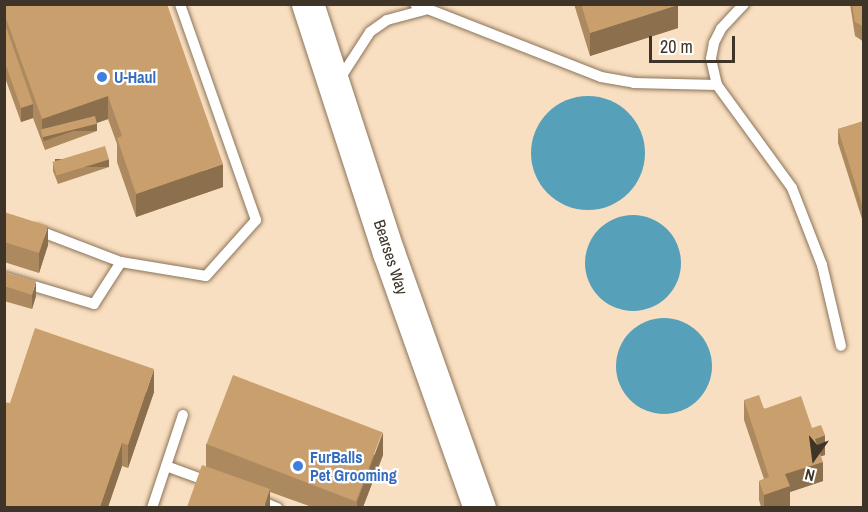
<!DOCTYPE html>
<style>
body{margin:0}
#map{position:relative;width:868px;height:512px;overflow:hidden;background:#f9dfc1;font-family:"Archivo Narrow",sans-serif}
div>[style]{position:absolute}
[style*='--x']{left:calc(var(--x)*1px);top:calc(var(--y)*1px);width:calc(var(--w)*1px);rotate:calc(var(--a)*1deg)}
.water>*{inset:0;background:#57a0b9}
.round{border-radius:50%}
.roads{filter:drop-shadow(0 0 2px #8b7458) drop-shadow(0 0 2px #8b7458)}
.service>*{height:10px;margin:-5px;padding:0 5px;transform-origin:5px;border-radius:5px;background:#fff}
.secondary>*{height:32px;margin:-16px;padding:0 16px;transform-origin:16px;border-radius:16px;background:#fff}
.wall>*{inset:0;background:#ac895e}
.shaded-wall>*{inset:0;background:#8c6f4c;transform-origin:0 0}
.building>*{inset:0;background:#c89f6d;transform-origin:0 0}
.dots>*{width:16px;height:16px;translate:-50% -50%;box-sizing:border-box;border:3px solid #fff;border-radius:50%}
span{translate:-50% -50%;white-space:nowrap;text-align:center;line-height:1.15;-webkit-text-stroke:4.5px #fff;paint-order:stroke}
.shop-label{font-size:16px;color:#366cbe;font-weight:700}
.left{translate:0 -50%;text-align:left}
.street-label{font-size:16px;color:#3e3427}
.frame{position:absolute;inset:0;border:6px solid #3e3427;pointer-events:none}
.north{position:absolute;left:784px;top:428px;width:60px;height:60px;-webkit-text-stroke:4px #fff;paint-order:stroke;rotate:194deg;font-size:16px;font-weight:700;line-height:24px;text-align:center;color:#3e3427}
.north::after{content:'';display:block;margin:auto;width:21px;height:27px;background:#3e3427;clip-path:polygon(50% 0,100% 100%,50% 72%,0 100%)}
.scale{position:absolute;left:649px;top:36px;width:86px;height:27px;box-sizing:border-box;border:3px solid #3e3427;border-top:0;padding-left:8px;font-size:18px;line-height:21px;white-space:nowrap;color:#3e3427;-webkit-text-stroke:4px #fff;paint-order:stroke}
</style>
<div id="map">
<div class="water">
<i class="round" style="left:531px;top:96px;width:114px;height:114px"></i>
<i class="round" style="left:585px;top:215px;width:96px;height:96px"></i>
<i class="round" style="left:616px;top:318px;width:96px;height:96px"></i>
</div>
<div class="roads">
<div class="service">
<i style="--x:415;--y:4;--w:200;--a:21.4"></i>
<i style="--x:601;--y:77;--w:34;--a:10"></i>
<i style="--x:634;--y:83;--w:83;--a:1.4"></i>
<i style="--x:744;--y:4;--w:34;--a:133"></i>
<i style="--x:721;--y:29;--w:16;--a:117"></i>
<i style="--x:714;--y:43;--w:16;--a:101"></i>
<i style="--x:711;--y:59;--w:27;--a:77"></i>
<i style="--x:717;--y:85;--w:127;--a:53.9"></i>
<i style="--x:792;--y:188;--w:83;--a:68.7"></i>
<i style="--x:822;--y:265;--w:83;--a:76.8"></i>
<i style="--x:339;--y:80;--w:57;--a:-57.1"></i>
<i style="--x:370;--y:32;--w:21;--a:-35"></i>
<i style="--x:387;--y:20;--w:39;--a:-15"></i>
<i style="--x:37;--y:230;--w:90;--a:20.9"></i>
<i style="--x:121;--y:262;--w:86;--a:9.4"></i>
<i style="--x:206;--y:276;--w:75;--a:-48.2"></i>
<i style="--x:256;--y:220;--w:229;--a:-109.4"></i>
<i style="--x:4;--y:277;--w:94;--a:16.7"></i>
<i style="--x:94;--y:304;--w:50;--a:-57.3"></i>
<i style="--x:166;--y:466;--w:47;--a:20"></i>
<i style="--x:258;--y:500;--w:21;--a:23"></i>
<i style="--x:152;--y:508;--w:98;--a:-71.6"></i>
</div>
<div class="secondary">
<i style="--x:308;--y:4;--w:262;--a:72"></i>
<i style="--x:389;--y:253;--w:271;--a:70.4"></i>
</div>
</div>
<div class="wall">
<i style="clip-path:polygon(4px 4px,223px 187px,136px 217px,117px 162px,117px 144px,108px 119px,97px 123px,97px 131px,45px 150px,33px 118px,21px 122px,4px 75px)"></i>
<i style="clip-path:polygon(574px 4px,678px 4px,678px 28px,590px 56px)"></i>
<i style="clip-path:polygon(850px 4px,864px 4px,864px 42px,855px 36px)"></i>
<i style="clip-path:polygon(864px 121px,864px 219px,862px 219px,838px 143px,838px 129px)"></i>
<i style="clip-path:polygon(53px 163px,109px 167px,58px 184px,53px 171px)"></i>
<i style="clip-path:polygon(4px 212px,48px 245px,39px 273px,4px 262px)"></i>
<i style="clip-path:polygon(4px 272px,36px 296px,32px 309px,4px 301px)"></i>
<i style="clip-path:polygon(154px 392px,128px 468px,122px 466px,108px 507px,4px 507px,10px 403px)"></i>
<i style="clip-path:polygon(744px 400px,812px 428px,825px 455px,821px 456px,823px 481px,790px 492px,790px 506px,784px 507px,761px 507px,759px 500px,759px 481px,764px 479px,744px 420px)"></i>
<i style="clip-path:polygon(206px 444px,383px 455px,363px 507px,312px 507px,270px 492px,270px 507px,206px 467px)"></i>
</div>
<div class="shaded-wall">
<i style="clip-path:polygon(678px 5px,678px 28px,590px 56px,590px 33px)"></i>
<i style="clip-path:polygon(108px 96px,108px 119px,44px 141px,42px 135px,42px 119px)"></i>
<i style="clip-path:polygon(33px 104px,33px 118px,21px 122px,21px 108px)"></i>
<i style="left:97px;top:124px;width:7px;height:55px;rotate:90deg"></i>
<i style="left:109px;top:159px;width:8px;height:54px;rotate:90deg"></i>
<i style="clip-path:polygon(223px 164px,223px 187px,136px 217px,136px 194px)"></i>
<i style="left:862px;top:205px;width:2px;height:14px"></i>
<i style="clip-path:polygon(48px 226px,48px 245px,39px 273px,39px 253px)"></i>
<i style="clip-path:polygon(36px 281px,36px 296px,32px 309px,32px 295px)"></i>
<i style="clip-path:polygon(154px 369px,154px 392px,128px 468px,128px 445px)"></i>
<i style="clip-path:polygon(383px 432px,383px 455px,363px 507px,357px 507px,357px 502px)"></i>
<i style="clip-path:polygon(825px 435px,825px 455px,815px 458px,815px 439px)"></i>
<i style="clip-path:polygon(122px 443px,122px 466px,108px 507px,100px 507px)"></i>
<i style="clip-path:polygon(823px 462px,823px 481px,790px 492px,790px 506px,784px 507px,764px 507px,764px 495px,785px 474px)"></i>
<i style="clip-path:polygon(270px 489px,270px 507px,264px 507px)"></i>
</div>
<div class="building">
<i style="clip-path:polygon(4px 4px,167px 4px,223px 164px,136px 194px,117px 138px,122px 136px,108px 96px,42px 119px,4px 13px)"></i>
<i style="clip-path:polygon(581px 4px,678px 4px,678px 5px,590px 33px)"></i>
<i style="clip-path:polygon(852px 4px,864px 4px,864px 27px,855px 22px)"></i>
<i style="clip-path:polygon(4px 21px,33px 104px,21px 108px,4px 60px)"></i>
<i style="left:95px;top:116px;width:8px;height:56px;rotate:76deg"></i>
<i style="clip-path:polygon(864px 121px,864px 205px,862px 205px,838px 129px)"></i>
<i style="left:105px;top:146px;width:14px;height:55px;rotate:73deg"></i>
<i style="clip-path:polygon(4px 212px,48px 226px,39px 253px,4px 242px)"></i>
<i style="clip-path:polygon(4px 272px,36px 281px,32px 295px,4px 286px)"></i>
<i style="clip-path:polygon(35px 328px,154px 369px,128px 445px,122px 443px,100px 507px,4px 507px,4px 402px,10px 403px)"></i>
<i style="left:233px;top:375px;width:160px;height:74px;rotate:21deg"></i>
<i style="clip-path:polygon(759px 395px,764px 409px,801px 396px,812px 428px,821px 425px,825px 435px,815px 439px,823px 462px,785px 474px,790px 486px,764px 495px,759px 481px,769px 477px,744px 400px)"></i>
<i style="clip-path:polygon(202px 465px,270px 489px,264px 507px,187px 507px)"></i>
</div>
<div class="dots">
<i style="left:102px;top:77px;background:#3f7fe0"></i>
<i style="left:298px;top:466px;background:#3f7fe0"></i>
</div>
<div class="shop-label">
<span class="left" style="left:114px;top:77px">U-Haul</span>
<span class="left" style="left:310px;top:466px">FurBalls<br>Pet Grooming</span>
</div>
<div class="street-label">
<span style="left:391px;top:257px;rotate:72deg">Bearses Way</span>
</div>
<div class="frame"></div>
<div class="north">N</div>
<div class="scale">20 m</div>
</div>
